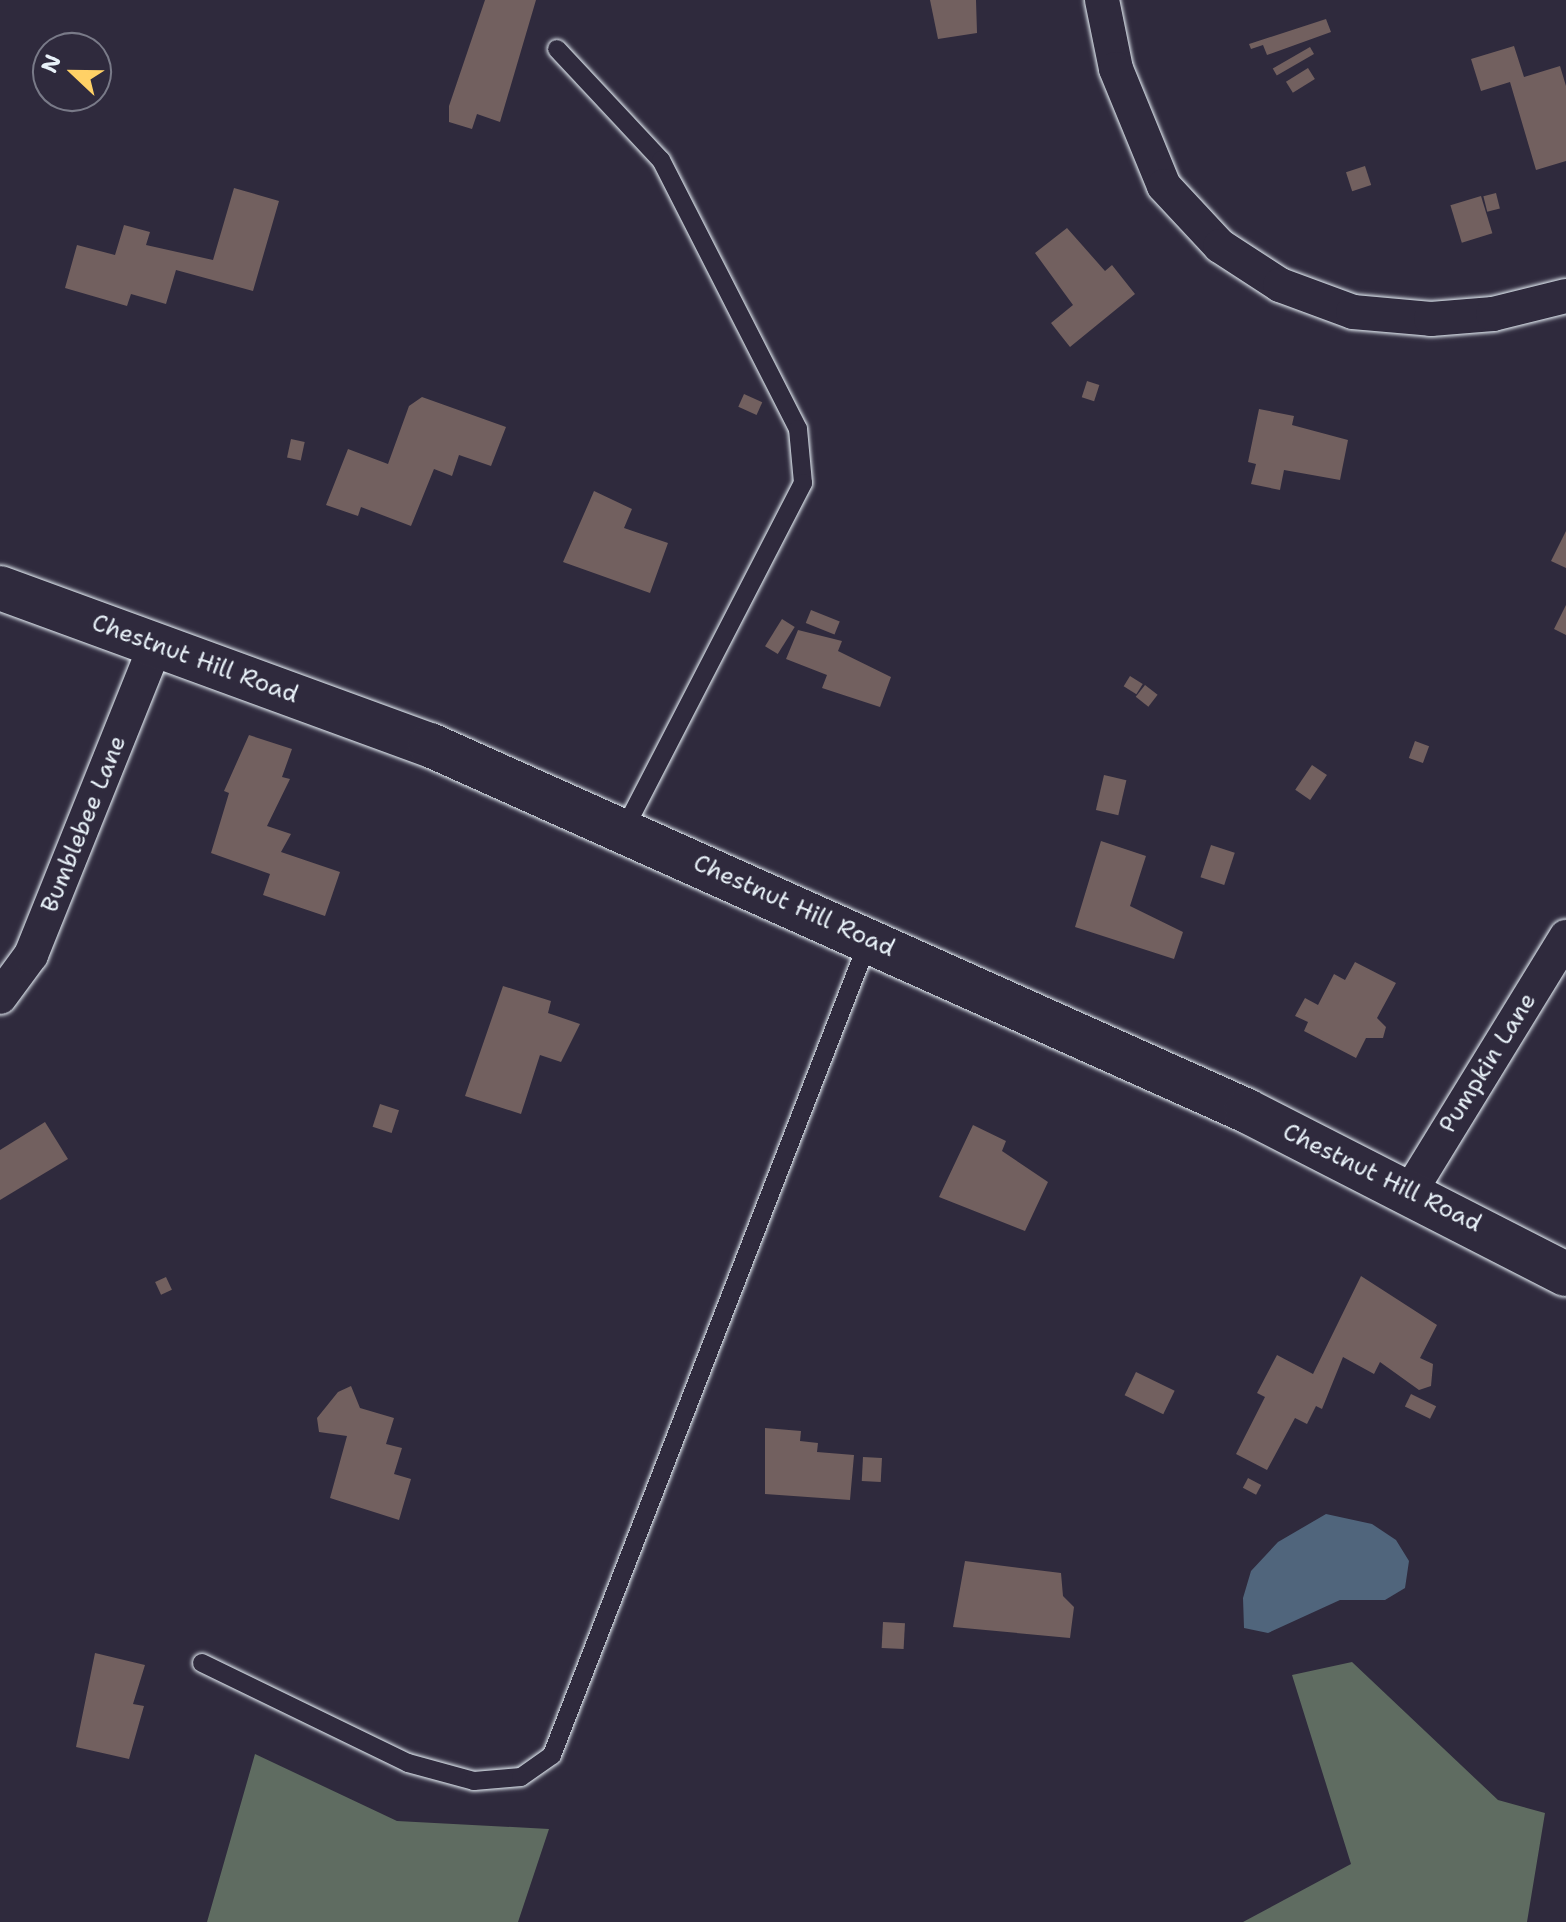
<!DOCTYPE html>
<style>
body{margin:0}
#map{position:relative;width:1566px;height:1922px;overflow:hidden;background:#2f2a3d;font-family:"Shantell Sans",sans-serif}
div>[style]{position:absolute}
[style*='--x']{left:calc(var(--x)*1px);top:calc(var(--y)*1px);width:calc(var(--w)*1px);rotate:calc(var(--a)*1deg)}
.green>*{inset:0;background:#5f6c61}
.water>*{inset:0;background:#50657c}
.building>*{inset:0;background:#72605f;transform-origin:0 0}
.roads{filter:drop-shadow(0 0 2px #e8f1f8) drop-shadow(0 0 2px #e8f1f8)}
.service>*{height:18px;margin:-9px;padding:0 9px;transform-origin:9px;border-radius:9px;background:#2f2a3d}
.minor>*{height:34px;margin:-17px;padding:0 17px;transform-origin:17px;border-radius:17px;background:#2f2a3d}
.secondary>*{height:44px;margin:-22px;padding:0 22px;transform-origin:22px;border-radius:22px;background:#2f2a3d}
span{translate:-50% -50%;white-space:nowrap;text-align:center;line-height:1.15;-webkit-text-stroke:6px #2f2a3d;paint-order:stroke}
.street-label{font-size:24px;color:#e8f1f8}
.north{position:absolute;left:32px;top:32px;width:80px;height:80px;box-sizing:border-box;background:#2f2a3d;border:2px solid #797a88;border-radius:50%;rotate:292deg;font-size:22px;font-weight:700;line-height:32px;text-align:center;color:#e8f1f8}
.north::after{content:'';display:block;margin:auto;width:28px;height:36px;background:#ffd166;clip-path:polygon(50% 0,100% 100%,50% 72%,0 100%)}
</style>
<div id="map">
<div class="green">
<i style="clip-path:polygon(1352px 1662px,1498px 1800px,1545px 1813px,1527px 1922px,1243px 1922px,1351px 1864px,1292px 1675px)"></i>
<i style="clip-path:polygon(255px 1754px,397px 1821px,549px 1829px,518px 1922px,207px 1922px)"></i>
</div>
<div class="water">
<i style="clip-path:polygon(1326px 1514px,1372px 1524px,1396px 1540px,1409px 1561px,1405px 1588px,1385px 1600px,1340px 1600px,1268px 1633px,1244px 1628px,1243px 1598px,1251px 1571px,1278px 1542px)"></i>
</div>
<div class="building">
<i style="clip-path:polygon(485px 0,536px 0,500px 122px,477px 114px,472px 129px,449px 122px,449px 106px)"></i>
<i style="clip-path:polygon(930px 0,976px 0,977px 33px,938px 39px)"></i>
<i style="clip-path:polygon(1326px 19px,1331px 32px,1267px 55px,1263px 45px,1251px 49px,1249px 44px)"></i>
<i style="clip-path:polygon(1514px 46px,1524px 77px,1560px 66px,1566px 86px,1566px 161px,1536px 170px,1510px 82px,1481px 91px,1471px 59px)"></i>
<i style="left:1310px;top:47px;width:8px;height:43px;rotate:60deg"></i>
<i style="left:1308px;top:68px;width:13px;height:26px;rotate:58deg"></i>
<i style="left:1365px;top:166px;width:20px;height:20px;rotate:72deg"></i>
<i style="clip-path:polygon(234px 188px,279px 201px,253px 291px,176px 270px,166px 304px,131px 294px,127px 306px,65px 288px,77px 245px,115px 255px,124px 225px,150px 232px,146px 245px,213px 260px)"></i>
<i style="left:1496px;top:193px;width:16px;height:13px;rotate:76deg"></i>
<i style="left:1481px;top:196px;width:39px;height:32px;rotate:73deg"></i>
<i style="clip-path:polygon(1067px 228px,1105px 271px,1112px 265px,1135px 294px,1070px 347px,1051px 323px,1073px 305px,1035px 253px)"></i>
<i style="left:1087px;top:381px;width:13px;height:17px;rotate:18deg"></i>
<i style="left:744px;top:394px;width:20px;height:14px;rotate:24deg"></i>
<i style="clip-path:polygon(422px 397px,506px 427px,491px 466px,459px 455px,452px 476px,434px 469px,411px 526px,361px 507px,358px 516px,326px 505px,348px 449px,388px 464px,409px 406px)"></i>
<i style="clip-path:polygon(1259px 409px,1294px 416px,1292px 425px,1348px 440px,1340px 480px,1284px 470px,1280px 490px,1251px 484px,1256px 464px,1248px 462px)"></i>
<i style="left:291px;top:439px;width:14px;height:19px;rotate:12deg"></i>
<i style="clip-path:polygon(594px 491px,632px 509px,624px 528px,668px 543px,650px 593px,563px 562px)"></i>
<i style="clip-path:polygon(1566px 531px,1566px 568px,1551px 561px)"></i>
<i style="clip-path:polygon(1566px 605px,1566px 635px,1554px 629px)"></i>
<i style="left:811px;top:610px;width:31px;height:14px;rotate:22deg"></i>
<i style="left:782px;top:619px;width:15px;height:32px;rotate:32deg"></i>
<i style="clip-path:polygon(798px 630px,842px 641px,838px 651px,891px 677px,880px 707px,822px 688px,827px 675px,786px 659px)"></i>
<i style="left:1130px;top:676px;width:15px;height:12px;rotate:32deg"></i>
<i style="left:1145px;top:685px;width:16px;height:15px;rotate:38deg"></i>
<i style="clip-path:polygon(249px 735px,292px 749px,282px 777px,290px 779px,267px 826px,291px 834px,281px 852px,340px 872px,325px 916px,263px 895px,270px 874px,211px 853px,229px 793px,224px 791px)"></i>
<i style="left:1415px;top:741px;width:15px;height:18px;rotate:20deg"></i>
<i style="left:1312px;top:765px;width:18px;height:30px;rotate:34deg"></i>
<i style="left:1104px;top:775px;width:23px;height:36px;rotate:13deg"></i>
<i style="clip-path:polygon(1101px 841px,1146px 856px,1130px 906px,1183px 932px,1174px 959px,1075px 927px)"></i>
<i style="left:1211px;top:845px;width:25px;height:34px;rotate:18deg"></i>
<i style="clip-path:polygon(1355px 962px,1396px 983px,1377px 1018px,1386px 1027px,1383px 1038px,1366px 1038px,1356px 1058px,1304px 1031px,1308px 1022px,1295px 1016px,1305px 998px,1318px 1005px,1334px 974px,1345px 980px)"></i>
<i style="clip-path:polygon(503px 986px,551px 1001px,548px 1013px,580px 1024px,561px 1062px,540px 1055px,521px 1114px,465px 1096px)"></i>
<i style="left:380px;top:1104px;width:20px;height:24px;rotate:18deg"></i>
<i style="clip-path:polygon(45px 1122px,68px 1159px,0 1200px,0 1150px)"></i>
<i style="clip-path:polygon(973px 1125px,1006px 1141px,1002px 1151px,1048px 1182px,1025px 1231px,939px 1197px)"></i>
<i style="clip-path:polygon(1361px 1276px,1437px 1325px,1420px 1358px,1433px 1364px,1431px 1386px,1419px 1390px,1380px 1362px,1374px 1374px,1343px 1357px,1322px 1409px,1316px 1406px,1307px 1424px,1295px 1418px,1267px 1470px,1236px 1454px,1265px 1397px,1257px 1393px,1277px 1355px,1313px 1374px)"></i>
<i style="left:166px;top:1277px;width:14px;height:12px;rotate:65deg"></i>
<i style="left:1136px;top:1372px;width:43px;height:26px;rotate:26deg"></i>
<i style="clip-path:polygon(351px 1386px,360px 1408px,394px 1418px,386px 1444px,402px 1448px,394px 1474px,411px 1479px,399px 1520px,330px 1498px,347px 1436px,319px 1432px,317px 1418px,338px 1392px)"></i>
<i style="left:1411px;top:1394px;width:28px;height:14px;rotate:26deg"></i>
<i style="clip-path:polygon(765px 1428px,801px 1431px,800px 1441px,818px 1443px,817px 1452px,854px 1455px,850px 1500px,765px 1494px)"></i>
<i style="left:863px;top:1457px;width:19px;height:24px;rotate:3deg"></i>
<i style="left:1248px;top:1478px;width:15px;height:11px;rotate:28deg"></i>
<i style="clip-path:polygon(965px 1561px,1061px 1573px,1063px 1596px,1074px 1607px,1070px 1638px,953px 1627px)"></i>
<i style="left:883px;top:1622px;width:22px;height:26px;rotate:3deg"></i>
<i style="clip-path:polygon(95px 1653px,145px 1665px,133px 1704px,144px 1706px,129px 1759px,76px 1747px)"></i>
</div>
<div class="roads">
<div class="service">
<i style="--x:557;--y:49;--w:152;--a:46.9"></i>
<i style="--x:661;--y:160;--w:302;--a:63"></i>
<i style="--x:798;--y:429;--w:54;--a:84.7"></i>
<i style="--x:803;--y:483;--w:392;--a:117.3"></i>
<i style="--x:202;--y:1663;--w:229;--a:25.9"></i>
<i style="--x:408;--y:1763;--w:68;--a:15.3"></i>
<i style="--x:474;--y:1781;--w:47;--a:-4.9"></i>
<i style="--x:521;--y:1777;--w:38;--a:-35"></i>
<i style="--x:552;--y:1755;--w:872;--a:-68.76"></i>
</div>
<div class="minor">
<i style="--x:1102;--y:0;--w:70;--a:78.5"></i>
<i style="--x:1116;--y:69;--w:126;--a:67.7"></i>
<i style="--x:1164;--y:186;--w:82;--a:47"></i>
<i style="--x:1220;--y:246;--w:72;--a:33"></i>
<i style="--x:1280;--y:285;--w:78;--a:20.3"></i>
<i style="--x:1353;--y:312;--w:78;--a:5.1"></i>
<i style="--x:1431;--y:319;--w:62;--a:-4.6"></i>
<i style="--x:1493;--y:314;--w:75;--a:-13.9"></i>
<i style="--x:0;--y:997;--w:52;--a:-53.6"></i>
<i style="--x:31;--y:955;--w:335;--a:-68.1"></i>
<i style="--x:1411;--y:1190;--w:297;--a:-58.5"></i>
</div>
<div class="secondary">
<i style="--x:0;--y:588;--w:458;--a:20.1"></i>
<i style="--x:430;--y:745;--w:895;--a:24.13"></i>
<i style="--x:1247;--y:1111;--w:358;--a:27.1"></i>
</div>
</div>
<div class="street-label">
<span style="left:195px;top:659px;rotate:20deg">Chestnut Hill Road</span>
<span style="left:84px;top:824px;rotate:-68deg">Bumblebee Lane</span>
<span style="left:794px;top:906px;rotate:24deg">Chestnut Hill Road</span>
<span style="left:1488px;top:1063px;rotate:-58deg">Pumpkin Lane</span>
<span style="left:1382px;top:1178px;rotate:26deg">Chestnut Hill Road</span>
</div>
<div class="north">N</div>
</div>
